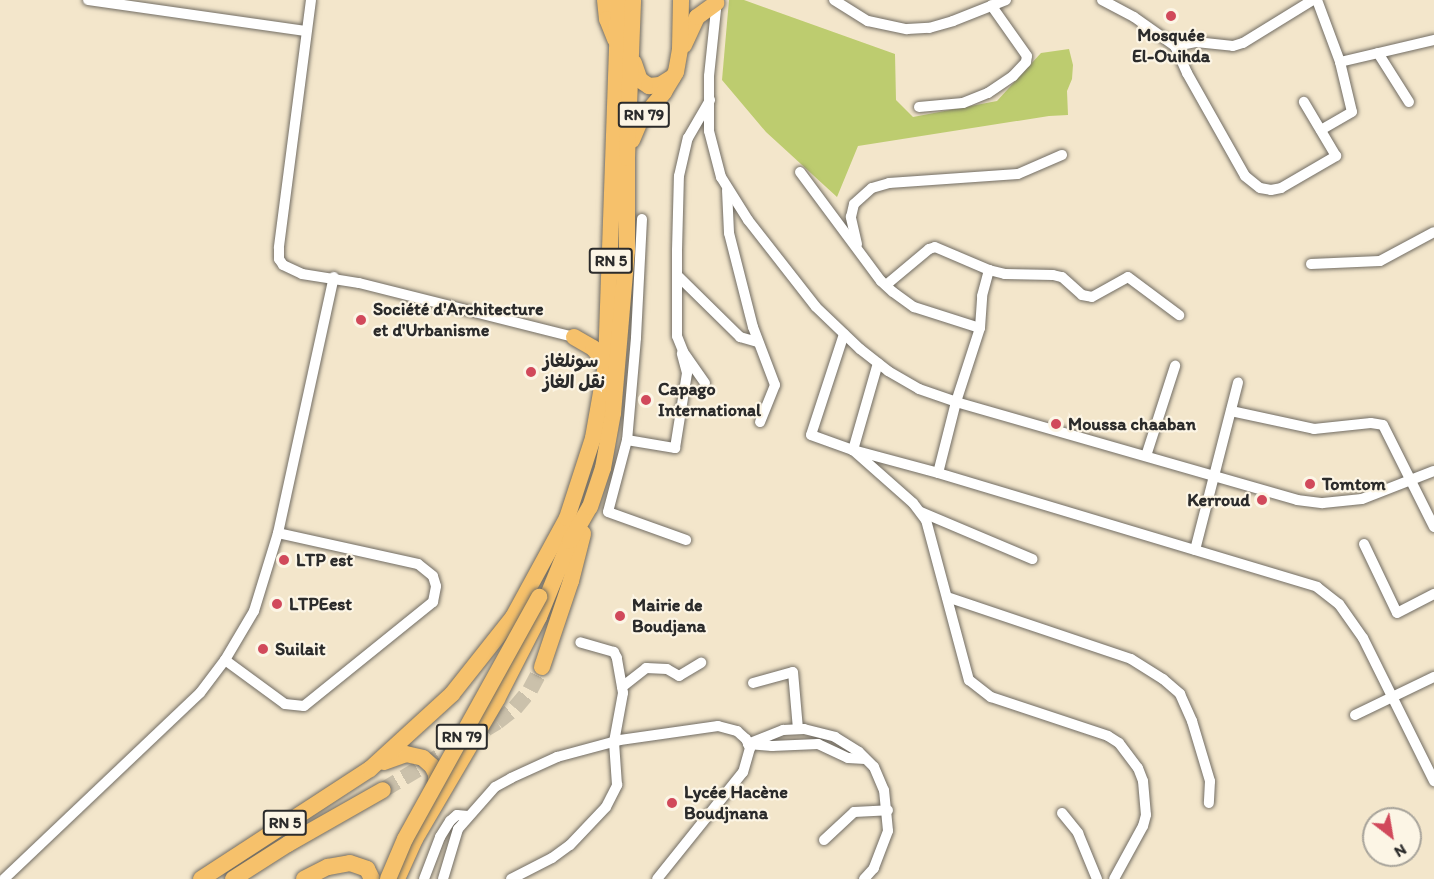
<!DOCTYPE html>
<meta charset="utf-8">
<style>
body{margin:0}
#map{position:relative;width:1434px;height:879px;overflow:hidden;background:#f3e6cb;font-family:Itim,"Playpen Sans Arabic",sans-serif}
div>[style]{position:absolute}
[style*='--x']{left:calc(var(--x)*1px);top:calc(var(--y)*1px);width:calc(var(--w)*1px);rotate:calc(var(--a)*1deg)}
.green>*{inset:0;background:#bdcc6f}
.highway-tunnel>*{height:16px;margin-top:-8px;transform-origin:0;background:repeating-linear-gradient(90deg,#cbc1ab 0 16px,transparent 0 24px)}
.roads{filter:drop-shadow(0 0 2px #716c63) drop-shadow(0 0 2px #716c63)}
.minor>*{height:10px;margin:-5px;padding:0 5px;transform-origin:5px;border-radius:5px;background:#fff}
.highway>*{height:16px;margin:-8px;padding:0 8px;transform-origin:8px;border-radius:8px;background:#f6c16b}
.bridges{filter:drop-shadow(0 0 2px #716c63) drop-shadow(0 0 2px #716c63)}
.highway-bridge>*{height:16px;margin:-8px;padding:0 8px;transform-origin:8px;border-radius:8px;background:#f6c16b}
.dots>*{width:16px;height:16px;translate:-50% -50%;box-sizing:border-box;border:3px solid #fcf5e5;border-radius:50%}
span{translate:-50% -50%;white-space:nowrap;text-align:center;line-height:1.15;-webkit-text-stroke:4.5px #fcf5e5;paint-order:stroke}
.shield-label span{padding:2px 4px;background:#fcf5e5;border:2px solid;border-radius:4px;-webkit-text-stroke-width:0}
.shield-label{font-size:16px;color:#2b2b2b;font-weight:700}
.poi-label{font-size:18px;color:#2b2b2b;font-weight:700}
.left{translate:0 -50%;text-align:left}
.right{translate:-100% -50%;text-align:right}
.north{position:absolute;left:1362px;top:807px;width:60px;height:60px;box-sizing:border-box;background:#fcf5e5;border:2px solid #a8a49b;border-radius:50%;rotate:149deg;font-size:16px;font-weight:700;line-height:24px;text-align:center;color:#2b2b2b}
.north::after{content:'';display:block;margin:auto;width:21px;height:27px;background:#d1495b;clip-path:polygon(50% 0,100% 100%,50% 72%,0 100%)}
</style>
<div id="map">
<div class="green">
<i style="clip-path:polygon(729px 0,744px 0,895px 54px,896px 100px,913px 117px,997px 101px,1041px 53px,1069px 49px,1073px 65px,1072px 79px,1067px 91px,1068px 115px,1049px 116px,858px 146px,837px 197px,766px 132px,722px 80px)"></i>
</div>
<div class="highway-tunnel">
<i style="--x:383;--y:790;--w:133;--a:-30.8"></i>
<i style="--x:497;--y:722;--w:23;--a:-38"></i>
<i style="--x:515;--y:708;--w:23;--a:-50"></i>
<i style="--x:530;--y:690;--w:26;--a:-62"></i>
</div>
<div class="roads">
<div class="minor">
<i style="--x:88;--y:0;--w:220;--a:8.1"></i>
<i style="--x:311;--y:0;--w:250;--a:97.4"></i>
<i style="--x:279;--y:248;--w:11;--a:90"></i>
<i style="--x:279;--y:259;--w:7;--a:56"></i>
<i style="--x:283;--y:265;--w:21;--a:25"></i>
<i style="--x:302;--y:274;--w:58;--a:9"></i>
<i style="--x:359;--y:283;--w:222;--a:14.1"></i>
<i style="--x:717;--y:0;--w:76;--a:96"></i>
<i style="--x:709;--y:76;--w:55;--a:90"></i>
<i style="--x:709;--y:131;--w:48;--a:75.4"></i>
<i style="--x:721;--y:177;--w:51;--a:57.9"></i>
<i style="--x:748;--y:220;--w:110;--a:52"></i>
<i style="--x:816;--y:307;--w:61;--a:43.7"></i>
<i style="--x:860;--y:349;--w:36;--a:38"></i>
<i style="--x:888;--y:371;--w:36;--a:30"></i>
<i style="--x:919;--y:389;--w:39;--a:19"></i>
<i style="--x:956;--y:402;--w:355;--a:16"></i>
<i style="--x:1297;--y:500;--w:26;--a:7"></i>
<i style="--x:1323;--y:503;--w:39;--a:-6"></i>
<i style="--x:1362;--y:499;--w:77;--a:-21.3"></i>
<i style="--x:834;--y:0;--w:40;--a:32"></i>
<i style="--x:868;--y:21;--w:40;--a:12"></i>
<i style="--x:907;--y:29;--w:22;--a:-3"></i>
<i style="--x:929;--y:28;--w:25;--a:-16"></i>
<i style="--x:953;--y:21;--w:57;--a:-21.6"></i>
<i style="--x:1102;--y:0;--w:36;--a:28"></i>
<i style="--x:1134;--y:17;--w:50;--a:35.3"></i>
<i style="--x:1175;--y:46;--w:30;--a:66"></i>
<i style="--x:1187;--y:73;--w:118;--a:60.6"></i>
<i style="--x:1245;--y:176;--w:19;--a:39"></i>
<i style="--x:1260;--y:188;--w:11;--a:10"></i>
<i style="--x:1271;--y:190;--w:10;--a:-11"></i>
<i style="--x:1281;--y:188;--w:64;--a:-30.2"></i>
<i style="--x:1336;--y:156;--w:63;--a:-120.7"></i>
<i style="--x:1317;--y:0;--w:66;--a:69.6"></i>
<i style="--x:1340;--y:62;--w:51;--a:76.5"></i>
<i style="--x:1352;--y:112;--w:36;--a:150"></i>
<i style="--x:1175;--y:46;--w:21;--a:-11"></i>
<i style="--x:1196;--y:42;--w:37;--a:6"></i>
<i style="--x:1233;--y:46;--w:10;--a:-17"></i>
<i style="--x:1243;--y:43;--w:82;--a:-31.6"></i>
<i style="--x:1378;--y:53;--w:58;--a:57.7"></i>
<i style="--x:1340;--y:62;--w:97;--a:-13.2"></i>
<i style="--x:919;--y:107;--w:44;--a:-5.2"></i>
<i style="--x:963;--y:103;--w:27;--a:-22"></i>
<i style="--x:988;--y:93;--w:30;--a:-34"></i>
<i style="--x:1013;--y:76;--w:19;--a:-47"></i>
<i style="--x:1026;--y:62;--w:6;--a:-81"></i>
<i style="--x:1027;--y:56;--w:62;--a:-125.2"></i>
<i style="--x:800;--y:172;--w:136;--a:53.4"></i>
<i style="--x:881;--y:281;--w:16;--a:43"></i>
<i style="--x:893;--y:292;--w:26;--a:36"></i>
<i style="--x:914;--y:307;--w:69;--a:17.7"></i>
<i style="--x:980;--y:328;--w:78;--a:108"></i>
<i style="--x:956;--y:402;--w:73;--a:104.2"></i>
<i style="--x:727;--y:190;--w:43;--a:87.3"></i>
<i style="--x:729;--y:233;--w:97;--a:75.7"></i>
<i style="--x:753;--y:327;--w:62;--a:69.2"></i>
<i style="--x:775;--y:385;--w:40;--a:112"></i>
<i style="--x:642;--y:219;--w:119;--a:92.9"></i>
<i style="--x:636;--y:338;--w:102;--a:95"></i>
<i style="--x:627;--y:440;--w:74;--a:104.8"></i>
<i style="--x:608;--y:512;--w:83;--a:19.7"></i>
<i style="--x:857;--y:244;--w:28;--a:-103"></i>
<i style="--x:851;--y:217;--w:13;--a:-77"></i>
<i style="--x:854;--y:204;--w:24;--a:-42"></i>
<i style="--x:872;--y:188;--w:18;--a:-16"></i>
<i style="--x:889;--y:183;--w:129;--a:-4"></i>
<i style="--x:1018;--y:174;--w:48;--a:-23.4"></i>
<i style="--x:1311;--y:264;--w:69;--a:-2.5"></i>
<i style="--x:1380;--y:261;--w:61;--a:-28.2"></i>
<i style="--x:679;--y:277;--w:86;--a:44.5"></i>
<i style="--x:740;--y:337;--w:19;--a:16"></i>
<i style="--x:886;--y:285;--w:56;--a:-39.9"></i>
<i style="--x:929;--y:249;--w:6;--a:-18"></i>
<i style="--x:935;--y:247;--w:59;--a:23.1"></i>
<i style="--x:989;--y:270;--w:16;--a:14"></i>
<i style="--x:1005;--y:274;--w:48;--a:1.2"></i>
<i style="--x:1053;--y:275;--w:9;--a:13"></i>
<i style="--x:1062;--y:277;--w:27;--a:42"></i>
<i style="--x:1082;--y:295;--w:10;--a:11"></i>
<i style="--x:1092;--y:297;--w:41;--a:-29.1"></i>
<i style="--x:1128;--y:277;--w:64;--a:36.7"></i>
<i style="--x:980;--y:328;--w:32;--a:-86"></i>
<i style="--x:982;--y:296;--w:27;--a:-75"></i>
<i style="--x:844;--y:334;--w:106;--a:108.1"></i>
<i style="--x:811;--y:435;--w:45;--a:19.7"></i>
<i style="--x:853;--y:450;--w:88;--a:15.1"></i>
<i style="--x:938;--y:473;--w:396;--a:16.7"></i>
<i style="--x:1317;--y:587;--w:28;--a:38"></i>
<i style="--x:1339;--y:604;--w:42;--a:54.8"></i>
<i style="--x:1363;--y:638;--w:160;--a:63.6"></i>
<i style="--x:878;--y:363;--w:91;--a:106"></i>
<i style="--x:853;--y:450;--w:80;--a:41.5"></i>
<i style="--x:913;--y:503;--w:21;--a:53"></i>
<i style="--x:926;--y:520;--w:166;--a:75"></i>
<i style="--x:969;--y:680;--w:28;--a:38"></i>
<i style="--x:991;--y:697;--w:123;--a:18.4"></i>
<i style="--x:1108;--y:736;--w:13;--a:32"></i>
<i style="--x:1119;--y:743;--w:31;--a:53"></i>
<i style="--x:1138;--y:768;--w:14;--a:69"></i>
<i style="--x:1143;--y:781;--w:34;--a:85"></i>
<i style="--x:1146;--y:815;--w:11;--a:105"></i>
<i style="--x:1143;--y:826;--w:60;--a:118.7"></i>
<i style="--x:705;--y:383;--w:39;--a:-125"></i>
<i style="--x:683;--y:351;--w:16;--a:-112"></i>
<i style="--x:677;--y:336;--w:86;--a:-90"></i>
<i style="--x:677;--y:250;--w:74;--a:-88.5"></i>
<i style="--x:679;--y:176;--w:39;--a:-77"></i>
<i style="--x:688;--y:138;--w:44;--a:-59.9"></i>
<i style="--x:1231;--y:411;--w:85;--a:12.2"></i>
<i style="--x:1314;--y:429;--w:57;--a:-6"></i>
<i style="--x:1371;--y:423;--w:12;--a:9"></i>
<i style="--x:1383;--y:425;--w:114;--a:63.4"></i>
<i style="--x:627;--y:440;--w:49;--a:9.5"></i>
<i style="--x:675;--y:448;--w:76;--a:-80.9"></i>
<i style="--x:687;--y:373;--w:20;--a:-105"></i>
<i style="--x:1146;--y:456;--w:95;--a:-72.1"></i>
<i style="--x:921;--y:512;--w:121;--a:22.9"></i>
<i style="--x:1364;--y:544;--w:76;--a:64.4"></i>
<i style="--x:1397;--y:613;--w:42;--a:-27.2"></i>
<i style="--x:1195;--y:550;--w:173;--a:-75.6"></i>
<i style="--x:947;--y:597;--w:194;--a:18.6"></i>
<i style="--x:1131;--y:659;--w:38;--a:32"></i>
<i style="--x:1163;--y:679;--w:23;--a:41"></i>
<i style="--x:1180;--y:694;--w:30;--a:66"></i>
<i style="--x:1192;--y:721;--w:63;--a:73.3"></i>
<i style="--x:1210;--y:781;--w:22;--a:93"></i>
<i style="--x:225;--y:660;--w:74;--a:36.3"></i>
<i style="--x:285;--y:704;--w:19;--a:6"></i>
<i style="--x:304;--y:706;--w:166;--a:-38.9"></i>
<i style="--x:433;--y:602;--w:16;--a:-79"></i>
<i style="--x:436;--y:586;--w:10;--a:-107"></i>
<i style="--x:433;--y:576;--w:19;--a:-141"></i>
<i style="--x:418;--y:564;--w:143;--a:-167.5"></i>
<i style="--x:753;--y:683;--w:41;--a:-15.4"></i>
<i style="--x:793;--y:672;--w:57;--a:85"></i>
<i style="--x:622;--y:687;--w:31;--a:-38"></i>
<i style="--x:646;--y:668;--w:21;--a:3"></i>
<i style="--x:667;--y:669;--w:14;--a:30"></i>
<i style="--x:679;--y:676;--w:26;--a:-31"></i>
<i style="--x:1355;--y:715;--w:88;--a:-25.7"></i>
<i style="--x:748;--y:744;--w:38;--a:-22"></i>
<i style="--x:783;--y:730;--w:21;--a:-3"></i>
<i style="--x:804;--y:729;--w:32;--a:14"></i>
<i style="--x:835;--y:737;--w:28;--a:32"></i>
<i style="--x:859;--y:752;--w:21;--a:45"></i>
<i style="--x:874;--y:767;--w:25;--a:67"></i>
<i style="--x:884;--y:790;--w:41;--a:84.4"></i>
<i style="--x:888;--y:831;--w:40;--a:111"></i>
<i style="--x:874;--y:868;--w:15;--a:132"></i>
<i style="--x:748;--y:744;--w:24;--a:5"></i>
<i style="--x:772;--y:746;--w:46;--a:-2.5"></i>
<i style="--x:818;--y:744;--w:33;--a:25"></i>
<i style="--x:848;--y:758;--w:17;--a:3"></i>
<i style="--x:1062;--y:813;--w:26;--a:51"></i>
<i style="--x:1078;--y:833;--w:50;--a:67.6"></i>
<i style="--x:824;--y:840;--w:41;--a:-43"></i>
<i style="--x:854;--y:812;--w:34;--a:-3"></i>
<i style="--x:4;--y:879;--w:270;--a:-43.5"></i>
<i style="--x:200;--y:693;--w:41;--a:-52.9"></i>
<i style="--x:225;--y:660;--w:57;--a:-59.4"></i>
<i style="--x:254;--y:611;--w:82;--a:-72.9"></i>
<i style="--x:278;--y:533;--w:262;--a:-77.7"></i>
<i style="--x:424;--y:879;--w:45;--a:-69.1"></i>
<i style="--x:440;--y:837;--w:19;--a:-58"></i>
<i style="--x:450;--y:821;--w:9;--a:-41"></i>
<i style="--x:457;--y:815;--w:11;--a:5"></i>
<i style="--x:443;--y:879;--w:52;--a:-73.3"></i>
<i style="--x:458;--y:829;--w:56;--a:-48.6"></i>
<i style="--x:495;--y:787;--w:18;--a:-29"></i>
<i style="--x:511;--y:778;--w:51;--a:-24.5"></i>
<i style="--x:557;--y:757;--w:65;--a:-15.1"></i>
<i style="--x:620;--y:740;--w:99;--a:-8.1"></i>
<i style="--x:718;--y:726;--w:20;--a:15"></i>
<i style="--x:737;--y:731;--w:12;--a:42"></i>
<i style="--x:746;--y:739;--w:10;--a:66"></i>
<i style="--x:750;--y:748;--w:25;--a:106"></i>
<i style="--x:743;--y:772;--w:137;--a:128.8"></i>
<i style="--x:511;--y:879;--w:46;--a:-27.1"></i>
<i style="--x:552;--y:858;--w:22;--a:-36"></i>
<i style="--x:570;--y:845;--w:52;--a:-46.5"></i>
<i style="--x:606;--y:807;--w:25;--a:-63"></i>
<i style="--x:617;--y:785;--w:43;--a:-94"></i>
<i style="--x:614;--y:742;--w:50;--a:-79.6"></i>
<i style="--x:623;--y:693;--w:36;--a:-100"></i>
<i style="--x:617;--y:658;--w:7;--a:-117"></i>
<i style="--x:614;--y:652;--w:35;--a:-164"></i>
</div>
<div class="highway">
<i style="--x:605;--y:0;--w:19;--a:84"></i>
<i style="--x:607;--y:19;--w:22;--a:68"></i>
<i style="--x:684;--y:45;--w:31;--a:-65"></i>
<i style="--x:697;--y:17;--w:24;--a:-36"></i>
<i style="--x:634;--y:63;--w:18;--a:71"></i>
<i style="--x:640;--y:80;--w:11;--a:34"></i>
<i style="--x:649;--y:86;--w:11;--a:-5"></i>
<i style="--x:660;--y:85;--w:15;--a:-32"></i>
<i style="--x:632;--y:140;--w:21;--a:-67"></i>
<i style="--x:640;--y:121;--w:38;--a:-50"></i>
<i style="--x:664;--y:92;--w:23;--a:-59"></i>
<i style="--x:676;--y:72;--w:23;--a:-80"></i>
<i style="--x:680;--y:49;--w:49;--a:-88.8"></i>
<i style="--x:574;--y:337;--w:22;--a:30"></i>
<i style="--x:593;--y:348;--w:21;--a:51"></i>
<i style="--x:542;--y:667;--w:91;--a:-71.4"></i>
<i style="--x:571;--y:581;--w:49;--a:-75.7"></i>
<i style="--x:384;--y:762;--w:23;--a:-20"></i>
<i style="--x:406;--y:754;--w:17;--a:13"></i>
<i style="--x:423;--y:758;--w:12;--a:42"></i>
<i style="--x:432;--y:766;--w:9;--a:63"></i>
<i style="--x:436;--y:774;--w:18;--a:90"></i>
<i style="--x:201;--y:879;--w:202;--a:-33.1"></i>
<i style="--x:370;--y:769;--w:111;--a:-42.4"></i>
<i style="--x:452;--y:694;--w:98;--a:-51.6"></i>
<i style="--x:513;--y:617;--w:113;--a:-61.4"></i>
<i style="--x:567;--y:518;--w:84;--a:-72"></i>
<i style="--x:593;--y:438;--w:75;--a:-80"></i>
<i style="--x:606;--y:364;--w:364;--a:-88"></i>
<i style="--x:233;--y:879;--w:65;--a:-32.5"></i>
<i style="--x:288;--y:844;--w:109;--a:-29.6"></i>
<i style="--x:304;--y:879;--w:27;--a:-27"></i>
<i style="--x:328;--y:867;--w:22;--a:-10"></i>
<i style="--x:350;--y:863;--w:18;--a:19"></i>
<i style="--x:367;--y:869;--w:11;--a:63"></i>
<i style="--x:397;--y:879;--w:44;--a:-65.8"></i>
<i style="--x:415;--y:839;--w:162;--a:-59.6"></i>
<i style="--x:497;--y:699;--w:92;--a:-62.9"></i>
<i style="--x:539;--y:617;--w:82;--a:-67.8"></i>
<i style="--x:570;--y:541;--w:39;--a:-60"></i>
<i style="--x:590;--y:507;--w:41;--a:-71.6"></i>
<i style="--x:603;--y:468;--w:56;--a:-79.7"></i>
<i style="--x:613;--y:413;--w:163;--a:-85.1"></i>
<i style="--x:627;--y:251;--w:93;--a:-90"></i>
<i style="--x:627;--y:158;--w:158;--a:-87.8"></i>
</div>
</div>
<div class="bridges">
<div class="highway-bridge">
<i style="--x:388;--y:879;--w:43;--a:-67"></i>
<i style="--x:405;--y:839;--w:277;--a:-61"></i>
</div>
</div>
<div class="dots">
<i style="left:1171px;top:16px;background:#d1495b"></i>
<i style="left:361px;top:320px;background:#d1495b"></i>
<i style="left:531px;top:372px;background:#d1495b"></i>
<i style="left:646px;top:400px;background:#d1495b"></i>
<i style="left:1056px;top:424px;background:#d1495b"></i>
<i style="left:1310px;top:484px;background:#d1495b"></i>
<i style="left:1262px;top:500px;background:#d1495b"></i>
<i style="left:284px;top:560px;background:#d1495b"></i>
<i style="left:277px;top:604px;background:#d1495b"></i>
<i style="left:620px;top:616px;background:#d1495b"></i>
<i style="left:263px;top:649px;background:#d1495b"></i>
<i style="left:672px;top:803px;background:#d1495b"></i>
</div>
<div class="shield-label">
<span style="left:644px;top:115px">RN 79</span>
<span style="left:611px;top:261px">RN 5</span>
<span style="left:462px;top:737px">RN 79</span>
<span style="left:285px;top:823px">RN 5</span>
</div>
<div class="poi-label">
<span style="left:1171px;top:46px">Mosquée<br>El-Ouihda</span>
<span class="left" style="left:373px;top:320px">Société d'Architecture<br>et d'Urbanisme</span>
<span class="left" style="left:543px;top:372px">سونلغاز<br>نقل الغاز</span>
<span class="left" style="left:658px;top:400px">Capago<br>International</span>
<span class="left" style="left:1068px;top:424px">Moussa chaaban</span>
<span class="left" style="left:1322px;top:484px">Tomtom</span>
<span class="right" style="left:1250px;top:500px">Kerroud</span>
<span class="left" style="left:296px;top:560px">LTP est</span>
<span class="left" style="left:289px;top:604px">LTPEest</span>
<span class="left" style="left:632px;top:616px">Mairie de<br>Boudjana</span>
<span class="left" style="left:275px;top:649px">Suilait</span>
<span class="left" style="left:684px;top:803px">Lycée Hacène<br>Boudjnana</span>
</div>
<div class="north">N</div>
</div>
